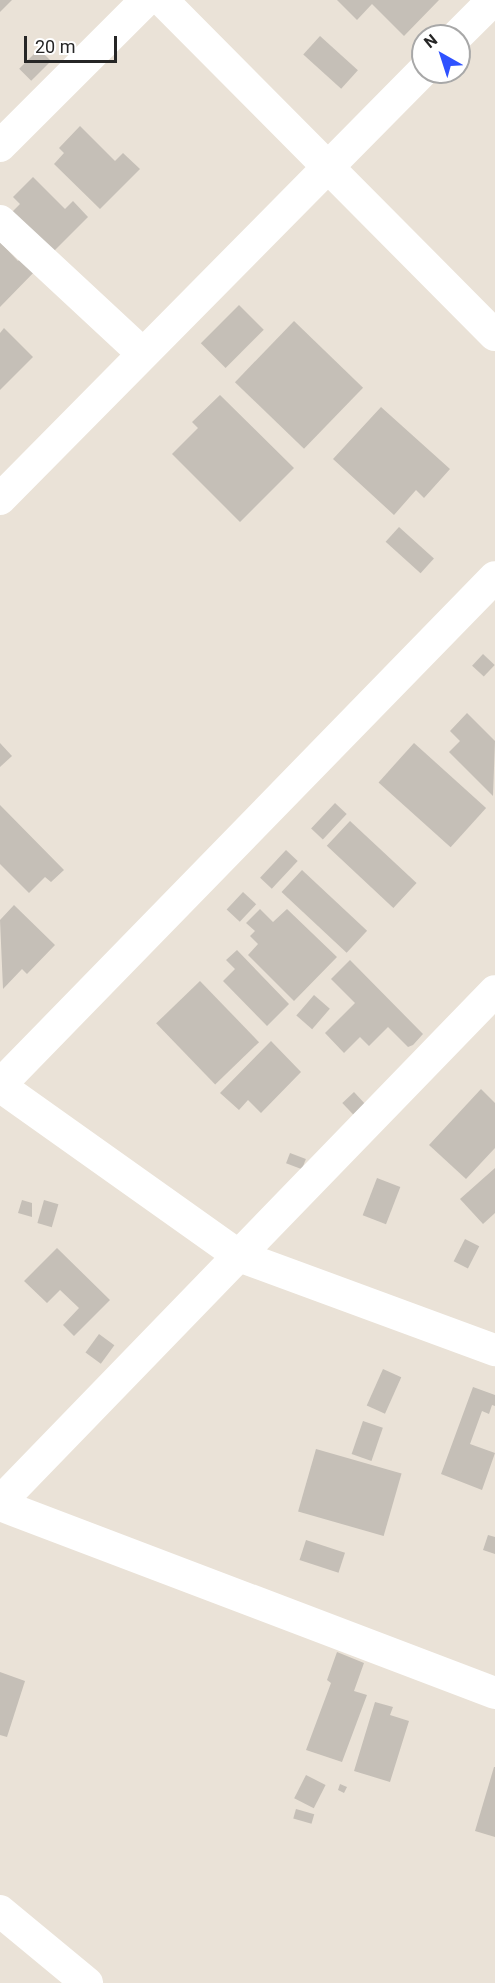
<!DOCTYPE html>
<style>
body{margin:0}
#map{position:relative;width:495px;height:1983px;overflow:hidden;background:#eae2d7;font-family:Roboto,sans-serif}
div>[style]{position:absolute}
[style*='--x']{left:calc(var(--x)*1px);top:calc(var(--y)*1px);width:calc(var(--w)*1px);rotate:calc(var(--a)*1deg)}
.building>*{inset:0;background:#c5bfb7;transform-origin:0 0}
.minor>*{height:32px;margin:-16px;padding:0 16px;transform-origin:16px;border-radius:16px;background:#fff}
span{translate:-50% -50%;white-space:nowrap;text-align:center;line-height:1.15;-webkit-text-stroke:4.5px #fff;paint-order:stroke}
.north{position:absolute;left:411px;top:24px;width:60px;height:60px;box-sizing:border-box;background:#fff;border:2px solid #a8a8a8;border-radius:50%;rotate:321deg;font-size:16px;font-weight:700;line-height:24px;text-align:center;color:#262626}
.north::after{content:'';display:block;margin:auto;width:21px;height:27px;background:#2f52ff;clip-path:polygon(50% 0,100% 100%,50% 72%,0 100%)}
.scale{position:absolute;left:24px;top:36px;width:93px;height:27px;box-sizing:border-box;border:3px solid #262626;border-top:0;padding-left:8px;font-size:18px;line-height:21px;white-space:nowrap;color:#262626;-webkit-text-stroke:4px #fff;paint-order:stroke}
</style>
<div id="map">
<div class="building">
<i style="clip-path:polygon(0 0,12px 0,0 12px)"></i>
<i style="clip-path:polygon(337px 0,439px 0,404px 36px,372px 4px,357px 20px)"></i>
<i style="left:320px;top:36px;width:51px;height:25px;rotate:42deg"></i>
<i style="left:39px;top:49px;width:17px;height:28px;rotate:45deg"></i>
<i style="clip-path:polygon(80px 126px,115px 161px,123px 153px,140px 169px,100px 209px,54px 164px,64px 153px,59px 148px)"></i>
<i style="clip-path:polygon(33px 177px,65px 209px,73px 201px,88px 217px,51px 254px,10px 214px,20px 204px,13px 197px)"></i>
<i style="clip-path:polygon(0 242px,18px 261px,26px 253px,40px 266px,0 307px)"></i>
<i style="left:239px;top:305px;width:35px;height:54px;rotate:45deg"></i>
<i style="left:294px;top:321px;width:96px;height:85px;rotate:44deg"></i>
<i style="clip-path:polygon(4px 328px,33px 357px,0 390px,0 333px)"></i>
<i style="clip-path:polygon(220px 395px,294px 468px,240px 522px,172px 454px,198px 428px,192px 422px)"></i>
<i style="clip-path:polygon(381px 407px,450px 469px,424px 498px,416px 490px,394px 515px,333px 459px)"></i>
<i style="left:399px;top:527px;width:47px;height:20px;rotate:42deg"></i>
<i style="left:483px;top:654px;width:16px;height:16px;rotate:43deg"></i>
<i style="clip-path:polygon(467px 713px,495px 741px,493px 796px,449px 752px,460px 741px,450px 731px)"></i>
<i style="clip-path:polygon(0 743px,12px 756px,0 767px)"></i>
<i style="left:414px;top:743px;width:97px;height:53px;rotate:42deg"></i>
<i style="left:335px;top:803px;width:16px;height:35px;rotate:43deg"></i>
<i style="clip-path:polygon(0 805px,64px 870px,51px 882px,45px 877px,29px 893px,0 864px)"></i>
<i style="left:350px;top:821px;width:91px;height:34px;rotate:43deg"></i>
<i style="left:286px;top:850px;width:16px;height:38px;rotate:43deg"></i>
<i style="left:302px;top:870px;width:89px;height:30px;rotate:43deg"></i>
<i style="left:243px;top:892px;width:18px;height:24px;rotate:43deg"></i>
<i style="clip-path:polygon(14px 905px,55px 945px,27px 974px,22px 969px,3px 989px,0 920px)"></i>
<i style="clip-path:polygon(260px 909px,273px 922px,287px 909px,337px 957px,294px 1001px,248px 955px,258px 944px,250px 936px,255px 931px,246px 923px)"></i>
<i style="clip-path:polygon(237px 950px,289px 1004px,267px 1026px,223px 981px,235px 969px,226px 960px)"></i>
<i style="clip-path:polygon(350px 960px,423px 1034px,413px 1045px,408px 1047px,388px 1027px,369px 1046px,360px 1037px,344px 1053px,325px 1033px,355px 1003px,331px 979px)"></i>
<i style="left:200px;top:981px;width:85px;height:61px;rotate:46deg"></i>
<i style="left:314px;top:995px;width:21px;height:27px;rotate:41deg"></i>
<i style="clip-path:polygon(271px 1041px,301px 1072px,261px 1113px,248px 1100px,239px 1110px,220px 1093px)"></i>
<i style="clip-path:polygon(481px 1089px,495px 1103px,495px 1148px,466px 1179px,429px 1145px)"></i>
<i style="left:354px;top:1092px;width:16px;height:16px;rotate:47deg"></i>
<i style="left:290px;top:1153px;width:17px;height:11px;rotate:21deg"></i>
<i style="clip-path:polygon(495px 1168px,495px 1213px,483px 1224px,460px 1199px)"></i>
<i style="left:377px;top:1178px;width:25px;height:40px;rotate:21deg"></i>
<i style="clip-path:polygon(22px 1200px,32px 1203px,32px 1217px,18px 1213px)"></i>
<i style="left:44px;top:1200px;width:15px;height:24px;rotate:16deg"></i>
<i style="left:465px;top:1239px;width:16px;height:25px;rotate:27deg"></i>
<i style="clip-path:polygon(57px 1248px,110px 1300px,74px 1336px,63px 1325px,79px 1308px,60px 1290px,47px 1303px,24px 1281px)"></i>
<i style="left:99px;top:1334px;width:19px;height:23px;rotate:36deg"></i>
<i style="left:383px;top:1369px;width:20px;height:40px;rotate:24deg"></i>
<i style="clip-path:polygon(473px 1387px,495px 1395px,495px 1406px,492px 1405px,489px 1414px,482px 1411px,470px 1444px,495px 1453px,482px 1490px,441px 1474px)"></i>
<i style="left:363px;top:1421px;width:21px;height:35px;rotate:19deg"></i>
<i style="left:316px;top:1449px;width:89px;height:65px;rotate:16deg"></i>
<i style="clip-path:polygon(488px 1535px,495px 1537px,495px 1554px,483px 1550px)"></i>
<i style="left:306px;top:1540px;width:41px;height:21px;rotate:18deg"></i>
<i style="clip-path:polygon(337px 1652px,364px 1663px,354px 1691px,367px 1695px,342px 1762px,306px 1750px,331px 1683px,327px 1680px)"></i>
<i style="clip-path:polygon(0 1672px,25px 1681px,7px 1737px,0 1735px)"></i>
<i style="clip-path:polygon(375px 1702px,393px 1707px,390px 1715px,409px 1721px,390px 1782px,354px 1771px)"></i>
<i style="clip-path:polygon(494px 1767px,495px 1767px,495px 1837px,475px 1831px)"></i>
<i style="left:306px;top:1775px;width:22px;height:26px;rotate:27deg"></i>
<i style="clip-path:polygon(340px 1784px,347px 1787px,344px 1793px,338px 1790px)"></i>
<i style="left:296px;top:1809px;width:19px;height:10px;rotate:16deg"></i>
</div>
<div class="minor">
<i style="--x:162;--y:0;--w:472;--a:45.2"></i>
<i style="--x:457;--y:36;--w:51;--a:-45"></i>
<i style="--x:0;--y:146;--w:206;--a:-45"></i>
<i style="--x:0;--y:221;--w:195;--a:42.9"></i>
<i style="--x:0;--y:499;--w:602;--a:-45.34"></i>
<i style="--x:0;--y:1085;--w:709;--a:-45.74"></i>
<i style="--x:0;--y:1086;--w:293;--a:35.4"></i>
<i style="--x:239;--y:1256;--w:273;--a:20.2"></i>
<i style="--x:0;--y:1502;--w:711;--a:-45.91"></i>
<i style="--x:0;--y:1505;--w:529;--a:20.8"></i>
<i style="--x:0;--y:1911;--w:113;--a:39.6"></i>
</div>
<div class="north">N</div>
<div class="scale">20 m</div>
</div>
